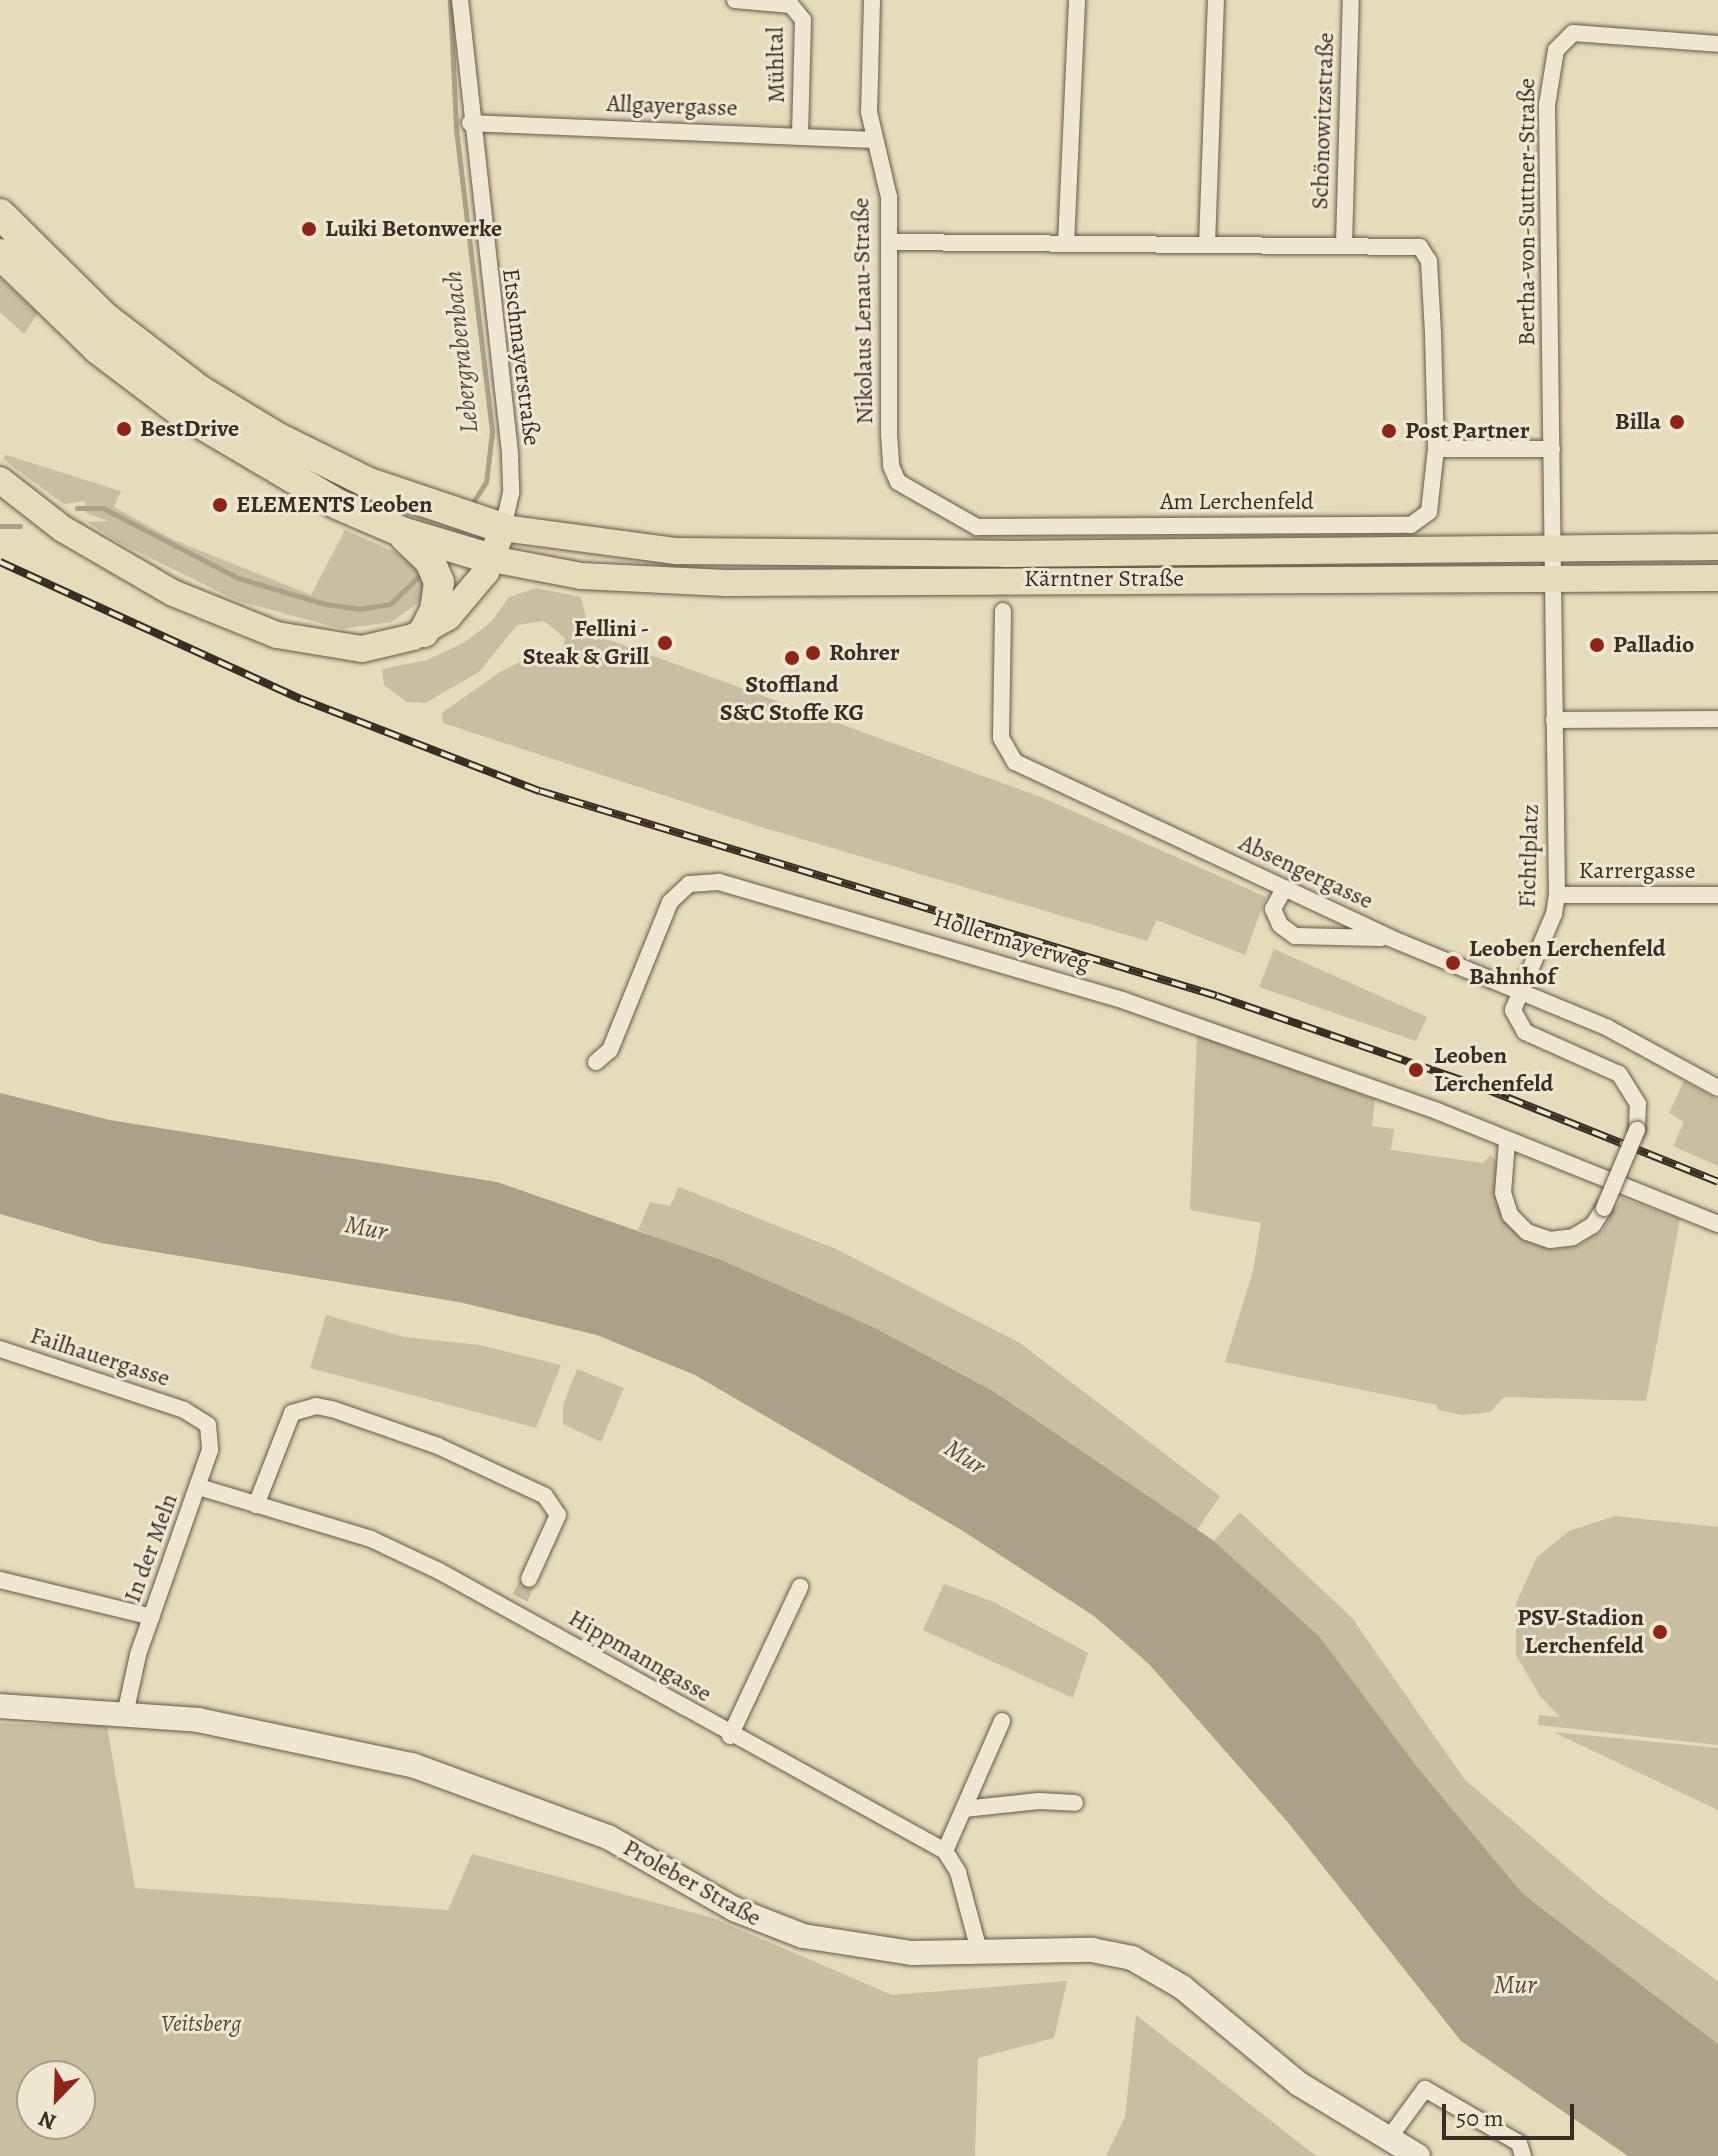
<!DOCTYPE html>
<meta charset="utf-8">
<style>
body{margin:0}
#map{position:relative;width:1718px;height:2156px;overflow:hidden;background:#e5dcbb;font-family:Alegreya,serif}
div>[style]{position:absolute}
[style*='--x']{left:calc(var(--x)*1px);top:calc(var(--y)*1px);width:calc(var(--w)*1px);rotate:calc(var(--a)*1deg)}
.green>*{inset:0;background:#c8bea1}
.water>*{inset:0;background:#aba088}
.stream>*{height:5px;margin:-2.5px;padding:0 2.5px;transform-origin:2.5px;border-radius:2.5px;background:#aba088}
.street-tunnel>*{height:16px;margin-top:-8px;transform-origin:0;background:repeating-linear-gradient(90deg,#c3b99d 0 16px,transparent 0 24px)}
.roads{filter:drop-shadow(0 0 2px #66584a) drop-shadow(0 0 2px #66584a)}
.street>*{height:16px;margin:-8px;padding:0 8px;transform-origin:8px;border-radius:8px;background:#eee8d3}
.secondary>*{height:24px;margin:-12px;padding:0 12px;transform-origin:12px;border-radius:12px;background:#eee8d3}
.primary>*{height:26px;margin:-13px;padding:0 13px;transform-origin:13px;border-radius:13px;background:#e5dcbb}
.highway>*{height:30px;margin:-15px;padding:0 15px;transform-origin:15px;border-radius:15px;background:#e5dcbb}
.rail>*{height:8px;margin-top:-4px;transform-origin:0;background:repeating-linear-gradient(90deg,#eee8d3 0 15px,#3b2c24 0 30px);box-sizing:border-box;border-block:2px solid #3b2c24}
.bridges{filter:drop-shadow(0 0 2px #66584a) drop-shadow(0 0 2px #66584a)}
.street-bridge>*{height:16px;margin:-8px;padding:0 8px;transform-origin:8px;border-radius:8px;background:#eee8d3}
.dots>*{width:22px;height:22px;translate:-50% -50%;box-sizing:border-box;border:4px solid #eee8d3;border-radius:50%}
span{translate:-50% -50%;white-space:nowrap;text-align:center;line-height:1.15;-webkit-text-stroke:6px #eee8d3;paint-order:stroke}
.street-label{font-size:24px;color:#3b2c24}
.poi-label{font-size:24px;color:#3b2c24;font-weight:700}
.left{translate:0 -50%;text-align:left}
.right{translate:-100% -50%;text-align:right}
.park-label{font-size:24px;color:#57493d;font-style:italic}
.water-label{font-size:26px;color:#57493d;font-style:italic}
.north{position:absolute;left:16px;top:2060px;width:80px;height:80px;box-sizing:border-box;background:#eee8d3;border:2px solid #a69d8d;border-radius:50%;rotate:203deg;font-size:22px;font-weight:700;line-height:32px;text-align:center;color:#3b2c24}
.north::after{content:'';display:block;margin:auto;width:28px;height:36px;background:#8f2418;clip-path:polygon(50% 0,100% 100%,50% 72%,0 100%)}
.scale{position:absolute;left:1442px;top:2104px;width:132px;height:36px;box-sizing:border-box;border:4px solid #3b2c24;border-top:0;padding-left:10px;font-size:24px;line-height:28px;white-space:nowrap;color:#3b2c24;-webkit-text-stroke:6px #eee8d3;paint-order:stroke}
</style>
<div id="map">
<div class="green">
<i style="clip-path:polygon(0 278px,38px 313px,24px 334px,0 312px)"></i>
<i style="clip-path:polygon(6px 455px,121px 491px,114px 507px,174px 540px,311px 595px,345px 530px,409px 558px,424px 576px,424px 598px,392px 622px,342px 629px,238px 601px,120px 543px,87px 522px,108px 521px,86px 513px,85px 501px,64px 504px,12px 466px,3px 458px)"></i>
<i style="clip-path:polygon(536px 588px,581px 597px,590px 633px,1041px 797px,1266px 897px,1245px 955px,1157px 920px,1147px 941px,761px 827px,443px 723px,442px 713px,500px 672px,534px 655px,561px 657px,565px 638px,544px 621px,517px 625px,479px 672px,425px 703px,407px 702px,384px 685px,382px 669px,427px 660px,465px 642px,492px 621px,509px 597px)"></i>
<i style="clip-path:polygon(1274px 949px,1427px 1017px,1416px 1041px,1259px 987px)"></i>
<i style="clip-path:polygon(1197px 1032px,1375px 1099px,1372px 1126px,1394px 1129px,1391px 1150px,1483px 1163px,1491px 1155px,1497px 1162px,1495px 1191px,1502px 1216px,1529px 1243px,1554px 1250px,1580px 1245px,1602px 1231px,1622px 1198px,1680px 1219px,1646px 1401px,1504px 1397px,1490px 1412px,1462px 1415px,1438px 1410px,1437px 1405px,1225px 1362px,1253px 1271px,1261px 1223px,1190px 1210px)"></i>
<i style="clip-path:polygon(1684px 1081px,1718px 1100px,1718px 1166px,1673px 1146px,1684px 1122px,1669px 1113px)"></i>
<i style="clip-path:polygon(679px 1187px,836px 1249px,1020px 1343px,1220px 1496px,1197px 1530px,993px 1391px,875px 1328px,638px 1230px,650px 1202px,670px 1206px)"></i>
<i style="clip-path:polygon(326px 1315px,404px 1337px,480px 1345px,561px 1365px,536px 1428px,310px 1368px)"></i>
<i style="clip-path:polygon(577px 1369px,624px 1388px,601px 1442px,563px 1424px,563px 1405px)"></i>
<i style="clip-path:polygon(1240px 1512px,1352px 1618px,1465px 1780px,1602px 1897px,1718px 1981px,1718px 2044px,1523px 1894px,1418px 1768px,1319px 1636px,1214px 1541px)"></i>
<i style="clip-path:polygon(1615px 1516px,1718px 1527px,1718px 1745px,1538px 1725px,1539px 1715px,1560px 1717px,1540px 1696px,1516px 1655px,1516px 1603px,1537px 1557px,1569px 1531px)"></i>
<i style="clip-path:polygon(944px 1584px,994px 1602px,1088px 1653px,1073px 1698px,923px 1630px)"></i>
<i style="clip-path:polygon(evenodd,0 1723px,107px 1726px,135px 1888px,448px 1910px,472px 1854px,713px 1918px,892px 1995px,1067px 1981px,1054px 2038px,978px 2058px,975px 2156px,0 2156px,0 1723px,80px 2076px,80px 2124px,32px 2124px,32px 2076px,80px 2076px)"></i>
<i style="clip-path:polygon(1553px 1732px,1718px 1748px,1718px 1810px)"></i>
<i style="clip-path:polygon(1136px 2015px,1316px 2156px,1106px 2156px,1125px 2117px)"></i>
</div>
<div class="water">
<i style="clip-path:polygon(0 1093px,110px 1120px,497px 1182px,721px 1260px,875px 1328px,993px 1391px,1214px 1541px,1319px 1636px,1418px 1768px,1523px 1894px,1718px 2044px,1718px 2156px,1628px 2156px,1461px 2041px,1291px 1826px,1149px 1664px,1094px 1616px,963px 1531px,695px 1375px,597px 1335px,459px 1302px,101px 1243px,0 1214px)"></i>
</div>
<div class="stream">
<i style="--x:450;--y:0;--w:129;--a:87.3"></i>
<i style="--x:456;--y:129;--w:305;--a:83.2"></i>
<i style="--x:492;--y:432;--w:50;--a:96.8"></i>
<i style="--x:486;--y:482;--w:27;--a:123"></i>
<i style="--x:77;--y:508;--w:26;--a:0"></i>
<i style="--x:103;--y:508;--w:152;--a:27.4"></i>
<i style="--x:238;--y:578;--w:91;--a:16.6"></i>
<i style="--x:325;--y:604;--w:34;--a:8"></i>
<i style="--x:359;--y:609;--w:31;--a:-9"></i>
<i style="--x:390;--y:604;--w:45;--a:-44.1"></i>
<i style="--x:0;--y:526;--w:20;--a:0"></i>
</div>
<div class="street-tunnel">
<i style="--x:520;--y:1598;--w:21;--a:-65"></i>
</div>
<div class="roads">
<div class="street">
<i style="--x:460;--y:0;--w:459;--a:83.7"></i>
<i style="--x:510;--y:456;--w:37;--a:88"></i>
<i style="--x:511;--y:493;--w:36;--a:103"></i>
<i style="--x:735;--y:0;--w:56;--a:5.1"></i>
<i style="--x:791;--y:5;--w:19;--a:51"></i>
<i style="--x:803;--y:20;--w:115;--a:91.5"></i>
<i style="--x:872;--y:0;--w:112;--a:91.5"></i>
<i style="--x:869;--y:112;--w:87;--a:76.8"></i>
<i style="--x:889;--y:197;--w:237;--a:90"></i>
<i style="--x:889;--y:434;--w:32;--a:86"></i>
<i style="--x:891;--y:466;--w:17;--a:66"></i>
<i style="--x:898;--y:482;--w:91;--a:29.7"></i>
<i style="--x:977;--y:527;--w:434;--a:-0.3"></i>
<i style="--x:1411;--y:525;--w:22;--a:-36"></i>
<i style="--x:1429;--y:512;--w:63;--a:-83.7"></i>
<i style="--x:1436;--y:449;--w:116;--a:-91.5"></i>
<i style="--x:1433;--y:333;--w:72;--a:-93.2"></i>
<i style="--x:1429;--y:261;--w:17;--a:-123"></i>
<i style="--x:1420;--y:247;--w:529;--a:-179.46"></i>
<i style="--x:470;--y:123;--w:402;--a:2.4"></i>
<i style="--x:1066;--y:244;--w:244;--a:-87.4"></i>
<i style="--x:1207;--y:244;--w:244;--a:-87.9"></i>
<i style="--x:1344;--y:244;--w:244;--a:-88.4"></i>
<i style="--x:1436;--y:449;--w:116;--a:0"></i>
<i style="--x:1003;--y:611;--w:127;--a:90.9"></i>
<i style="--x:1001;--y:738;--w:28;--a:60"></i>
<i style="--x:1015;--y:762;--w:414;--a:25.1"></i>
<i style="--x:1390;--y:938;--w:236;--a:22.4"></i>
<i style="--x:1608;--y:1028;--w:125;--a:28.6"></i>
<i style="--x:1554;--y:720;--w:164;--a:-0.3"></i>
<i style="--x:1284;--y:889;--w:23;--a:119"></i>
<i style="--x:1273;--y:909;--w:17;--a:66"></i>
<i style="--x:1280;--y:925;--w:19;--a:36"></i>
<i style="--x:1295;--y:936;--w:86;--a:1.3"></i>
<i style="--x:1557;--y:895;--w:161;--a:0"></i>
<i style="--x:596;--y:1062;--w:18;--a:-41"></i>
<i style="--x:610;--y:1050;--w:160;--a:-67.9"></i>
<i style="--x:670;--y:902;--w:26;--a:-43"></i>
<i style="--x:689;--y:884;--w:30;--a:-4"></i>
<i style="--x:719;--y:882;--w:423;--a:16.3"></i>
<i style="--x:1125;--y:1001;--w:331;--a:19.4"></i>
<i style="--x:1437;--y:1111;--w:303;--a:21.9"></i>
<i style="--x:1637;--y:1130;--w:26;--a:-88"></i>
<i style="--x:1638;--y:1104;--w:36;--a:-122"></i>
<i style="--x:1619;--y:1074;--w:103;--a:-155.9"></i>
<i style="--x:1525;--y:1032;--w:25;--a:-119"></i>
<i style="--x:1513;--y:1010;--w:104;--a:-66.9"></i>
<i style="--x:1554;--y:914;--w:19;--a:-81"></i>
<i style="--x:1557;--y:895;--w:790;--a:-90.73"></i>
<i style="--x:1547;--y:105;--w:56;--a:-80.7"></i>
<i style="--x:1556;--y:50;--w:24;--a:-45"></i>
<i style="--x:1573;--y:33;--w:145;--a:4.3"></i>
<i style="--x:1507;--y:1141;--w:52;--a:94.4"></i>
<i style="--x:1503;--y:1193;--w:23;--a:72"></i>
<i style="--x:1510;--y:1215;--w:24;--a:45"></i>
<i style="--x:1527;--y:1232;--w:24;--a:19"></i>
<i style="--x:1550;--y:1240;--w:23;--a:-7"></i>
<i style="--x:1573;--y:1237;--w:23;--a:-31"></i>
<i style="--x:1593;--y:1225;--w:20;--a:-57"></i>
<i style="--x:0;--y:1349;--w:194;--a:18.3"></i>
<i style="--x:184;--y:1410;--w:28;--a:32"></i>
<i style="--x:208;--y:1425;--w:25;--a:85"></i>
<i style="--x:210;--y:1450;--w:217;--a:109.4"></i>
<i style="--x:138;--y:1655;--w:60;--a:102.4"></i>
<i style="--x:199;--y:1487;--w:180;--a:16.8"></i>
<i style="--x:371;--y:1539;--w:75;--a:25.2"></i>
<i style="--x:439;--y:1571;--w:578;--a:28.96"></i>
<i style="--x:945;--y:1851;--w:25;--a:58"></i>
<i style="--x:958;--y:1872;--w:85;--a:75"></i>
<i style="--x:256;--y:1505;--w:99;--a:-68.6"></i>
<i style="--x:292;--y:1413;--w:25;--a:-16"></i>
<i style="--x:316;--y:1406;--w:16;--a:11"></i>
<i style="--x:332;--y:1409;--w:112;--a:19.2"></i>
<i style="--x:438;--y:1446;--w:118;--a:25"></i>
<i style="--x:545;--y:1496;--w:23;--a:56"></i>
<i style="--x:558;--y:1515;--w:70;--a:114.4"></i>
<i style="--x:0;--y:1580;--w:156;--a:13.7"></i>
<i style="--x:730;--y:1736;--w:165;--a:-64.8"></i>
<i style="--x:964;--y:1809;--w:75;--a:-6.1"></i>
<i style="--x:1039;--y:1801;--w:36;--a:3"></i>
<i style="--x:945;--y:1851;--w:142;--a:-66.3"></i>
<i style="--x:1389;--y:2138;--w:61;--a:-53.7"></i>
<i style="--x:1425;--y:2089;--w:108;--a:29.9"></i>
<i style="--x:1519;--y:2143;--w:14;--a:73"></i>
</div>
<div class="secondary">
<i style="--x:0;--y:1706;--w:198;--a:4"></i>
<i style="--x:198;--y:1720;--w:219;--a:11.9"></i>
<i style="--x:412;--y:1765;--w:209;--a:20.2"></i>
<i style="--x:608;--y:1837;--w:145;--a:29.7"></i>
<i style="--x:734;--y:1909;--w:74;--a:21.4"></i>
<i style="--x:803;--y:1936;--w:110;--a:8.9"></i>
<i style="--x:912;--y:1953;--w:180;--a:-1"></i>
<i style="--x:1092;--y:1950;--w:41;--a:11.3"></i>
<i style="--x:1132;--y:1958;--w:58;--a:30.1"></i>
<i style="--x:1182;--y:1987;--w:152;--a:39.7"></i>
<i style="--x:1299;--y:2084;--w:139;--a:31.2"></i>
</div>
<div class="primary">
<i style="--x:0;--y:480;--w:80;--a:37.9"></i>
<i style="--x:63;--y:529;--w:127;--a:30.2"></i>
<i style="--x:173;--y:593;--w:112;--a:22"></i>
<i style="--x:277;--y:635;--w:86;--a:9.4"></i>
<i style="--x:362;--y:649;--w:52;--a:-13.2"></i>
<i style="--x:413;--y:637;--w:40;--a:-29.7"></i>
<i style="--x:448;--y:617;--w:59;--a:-49.8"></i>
<i style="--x:486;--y:572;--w:47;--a:-68.9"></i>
<i style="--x:503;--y:528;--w:175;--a:7.6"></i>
<i style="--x:676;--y:551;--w:329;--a:0.5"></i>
<i style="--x:1005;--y:554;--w:713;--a:-0.56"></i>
<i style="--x:492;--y:559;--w:91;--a:10.8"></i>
<i style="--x:581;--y:576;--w:145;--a:2.8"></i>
<i style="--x:726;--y:583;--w:992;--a:-0.29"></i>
</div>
<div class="highway">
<i style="--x:0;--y:214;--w:146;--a:44.7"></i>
<i style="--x:104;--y:317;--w:120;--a:37.5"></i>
<i style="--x:199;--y:390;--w:92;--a:31.3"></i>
<i style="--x:278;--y:438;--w:102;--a:26.3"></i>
<i style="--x:369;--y:483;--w:141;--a:18.6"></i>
<i style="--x:0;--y:254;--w:136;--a:44.1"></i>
<i style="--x:98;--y:349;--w:103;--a:37.1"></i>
<i style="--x:180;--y:411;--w:182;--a:30.6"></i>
<i style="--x:337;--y:504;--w:71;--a:23.3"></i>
<i style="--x:402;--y:532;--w:94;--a:16.7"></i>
<i style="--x:405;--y:537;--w:35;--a:44"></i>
<i style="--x:430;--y:561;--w:23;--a:67"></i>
<i style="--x:439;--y:582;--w:28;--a:98"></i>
<i style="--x:435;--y:610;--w:25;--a:117"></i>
</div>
</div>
<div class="rail">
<i style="--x:0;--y:562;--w:331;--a:24.5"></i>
<i style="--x:301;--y:699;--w:256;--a:21.1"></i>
<i style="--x:540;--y:791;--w:707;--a:16.85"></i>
<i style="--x:1217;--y:996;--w:279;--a:19"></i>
<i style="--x:1481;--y:1087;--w:255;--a:21.8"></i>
</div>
<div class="bridges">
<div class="street-bridge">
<i style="--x:1604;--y:1208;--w:85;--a:-67.1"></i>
</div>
</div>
<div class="dots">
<i style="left:309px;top:229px;background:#8f2418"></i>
<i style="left:1677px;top:422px;background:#8f2418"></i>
<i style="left:124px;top:429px;background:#8f2418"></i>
<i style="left:1389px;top:431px;background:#8f2418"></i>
<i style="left:220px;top:505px;background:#8f2418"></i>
<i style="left:665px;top:643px;background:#8f2418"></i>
<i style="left:1597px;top:645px;background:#8f2418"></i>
<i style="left:813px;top:653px;background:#8f2418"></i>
<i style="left:792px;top:658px;background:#8f2418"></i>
<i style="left:1453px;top:963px;background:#8f2418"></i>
<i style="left:1416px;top:1070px;background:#8f2418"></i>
<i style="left:1660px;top:1632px;background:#8f2418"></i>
</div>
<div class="street-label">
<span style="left:776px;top:65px;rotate:-91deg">Mühltal</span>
<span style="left:672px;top:106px;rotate:2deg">Allgayergasse</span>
<span style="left:1323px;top:121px;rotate:-88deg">Schönowitzstraße</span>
<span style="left:1527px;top:212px;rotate:-90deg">Bertha-von-Suttner-Straße</span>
<span style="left:863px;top:311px;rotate:-91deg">Nikolaus Lenau-Straße</span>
<span style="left:521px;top:357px;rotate:83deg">Etschmayerstraße</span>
<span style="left:1237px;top:502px">Am Lerchenfeld</span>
<span style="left:1104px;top:579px">Kärntner Straße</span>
<span style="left:1529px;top:856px;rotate:-88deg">Fichtlplatz</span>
<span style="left:1637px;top:871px">Karrergasse</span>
<span style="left:1306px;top:872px;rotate:25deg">Absengergasse</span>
<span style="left:1012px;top:941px;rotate:17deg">Hollermayerweg</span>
<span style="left:100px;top:1357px;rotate:18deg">Failhauergasse</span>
<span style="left:151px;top:1548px;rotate:-70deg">In der Meln</span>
<span style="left:640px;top:1656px;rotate:30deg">Hippmanngasse</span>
<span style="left:692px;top:1883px;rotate:29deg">Proleber Straße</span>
</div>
<div class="poi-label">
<span class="left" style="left:325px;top:229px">Luiki Betonwerke</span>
<span class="right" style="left:1661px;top:422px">Billa</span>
<span class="left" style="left:140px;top:429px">BestDrive</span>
<span class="left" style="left:1405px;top:431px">Post Partner</span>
<span class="left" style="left:236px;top:505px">ELEMENTS Leoben</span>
<span class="right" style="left:649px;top:643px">Fellini -<br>Steak &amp; Grill</span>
<span class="left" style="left:1613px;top:645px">Palladio</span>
<span class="left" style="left:829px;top:653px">Rohrer</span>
<span style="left:792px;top:699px">Stoffland<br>S&amp;C Stoffe KG</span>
<span class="left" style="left:1469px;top:963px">Leoben Lerchenfeld<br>Bahnhof</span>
<span class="left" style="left:1434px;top:1070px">Leoben<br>Lerchenfeld</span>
<span class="right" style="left:1644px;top:1632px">PSV-Stadion<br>Lerchenfeld</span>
</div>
<div class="park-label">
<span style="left:201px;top:2024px">Veitsberg</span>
</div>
<div class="water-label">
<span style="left:461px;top:352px;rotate:-96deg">Lebergrabenbach</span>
<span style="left:366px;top:1228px;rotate:11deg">Mur</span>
<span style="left:965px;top:1457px;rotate:33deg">Mur</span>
<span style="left:1515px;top:1985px">Mur</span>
</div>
<div class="north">N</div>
<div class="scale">50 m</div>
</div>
